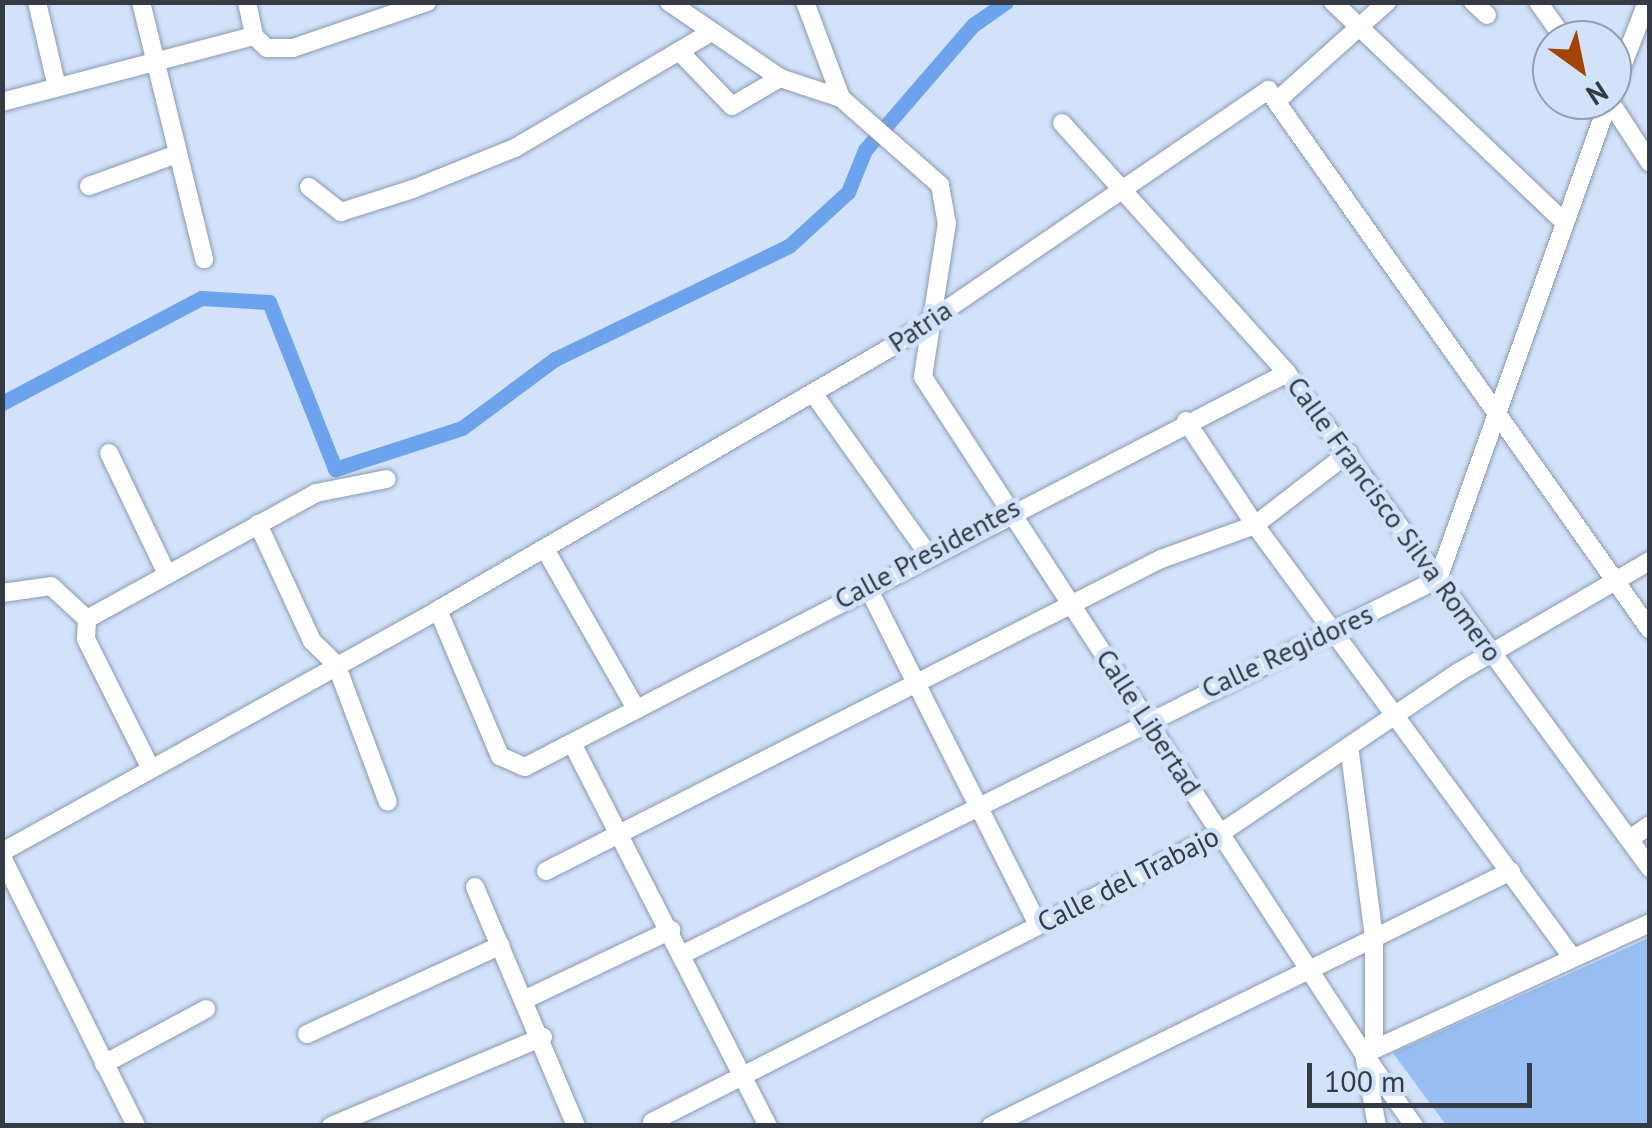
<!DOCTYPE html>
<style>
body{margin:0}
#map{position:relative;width:1652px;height:1128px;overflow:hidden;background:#d1e2fa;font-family:"PT Sans",sans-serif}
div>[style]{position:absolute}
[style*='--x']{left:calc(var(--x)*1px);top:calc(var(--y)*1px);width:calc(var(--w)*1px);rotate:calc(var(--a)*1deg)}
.green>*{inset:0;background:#98bef2}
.canal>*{height:15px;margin:-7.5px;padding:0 7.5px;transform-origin:7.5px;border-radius:7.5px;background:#6ca3ec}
.roads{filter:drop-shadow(0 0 2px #8a9ab0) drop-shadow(0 0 2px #8a9ab0)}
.minor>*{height:18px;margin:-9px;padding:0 9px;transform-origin:9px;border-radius:9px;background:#fff}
span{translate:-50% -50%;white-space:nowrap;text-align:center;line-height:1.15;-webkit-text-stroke:10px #d1e2fa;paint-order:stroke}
.street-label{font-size:28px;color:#343b44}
.frame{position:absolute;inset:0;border:5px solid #343b44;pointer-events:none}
.north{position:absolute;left:1532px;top:20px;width:100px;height:100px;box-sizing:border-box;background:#d1e2fa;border:2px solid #929fb1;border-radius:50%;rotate:147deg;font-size:28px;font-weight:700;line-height:40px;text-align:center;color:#343b44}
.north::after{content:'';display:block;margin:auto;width:35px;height:45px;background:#a54400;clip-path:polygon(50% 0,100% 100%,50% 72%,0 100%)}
.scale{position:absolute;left:1307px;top:1063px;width:225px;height:45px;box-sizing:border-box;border:5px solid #343b44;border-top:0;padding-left:12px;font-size:30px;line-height:35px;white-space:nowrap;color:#343b44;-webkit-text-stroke:8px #d1e2fa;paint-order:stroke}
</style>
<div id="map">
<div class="green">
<i style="clip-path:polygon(1649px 938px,1649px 1125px,1446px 1125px,1393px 1053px)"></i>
</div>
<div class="canal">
<i style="--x:2;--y:403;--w:225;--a:-27.8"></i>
<i style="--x:201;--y:298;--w:68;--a:3.4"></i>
<i style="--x:269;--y:302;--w:180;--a:68.4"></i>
<i style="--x:335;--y:469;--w:133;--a:-17.9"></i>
<i style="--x:462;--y:428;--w:116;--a:-36.6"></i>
<i style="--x:555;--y:359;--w:260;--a:-25.8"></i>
<i style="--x:789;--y:246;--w:80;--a:-42.5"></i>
<i style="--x:848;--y:192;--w:45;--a:-68"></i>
<i style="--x:865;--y:150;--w:165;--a:-49.2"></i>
<i style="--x:973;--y:25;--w:40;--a:-34.9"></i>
</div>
<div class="roads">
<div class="minor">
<i style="--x:37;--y:2;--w:83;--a:76.8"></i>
<i style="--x:141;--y:2;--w:265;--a:76.2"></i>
<i style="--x:247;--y:2;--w:35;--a:78"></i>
<i style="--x:669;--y:2;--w:135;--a:34.4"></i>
<i style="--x:780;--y:78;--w:64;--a:18.2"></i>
<i style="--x:805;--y:2;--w:103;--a:69.4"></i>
<i style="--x:841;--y:98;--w:132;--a:41.3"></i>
<i style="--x:940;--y:185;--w:39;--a:80"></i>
<i style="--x:947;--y:223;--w:156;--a:98.9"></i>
<i style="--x:923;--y:377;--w:808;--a:56.92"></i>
<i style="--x:1364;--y:1054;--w:73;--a:79.8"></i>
<i style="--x:1333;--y:2;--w:319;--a:43.6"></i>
<i style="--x:1473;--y:2;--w:19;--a:43"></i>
<i style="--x:1538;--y:2;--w:47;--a:54.6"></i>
<i style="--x:254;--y:36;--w:18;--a:43"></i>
<i style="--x:267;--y:48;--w:26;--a:0"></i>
<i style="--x:293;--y:48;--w:142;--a:-18.9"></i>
<i style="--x:679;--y:51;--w:76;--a:46.1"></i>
<i style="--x:732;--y:106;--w:56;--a:-30.3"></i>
<i style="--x:1612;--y:92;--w:97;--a:-68.7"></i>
<i style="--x:1280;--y:98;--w:144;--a:-41.9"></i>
<i style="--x:1609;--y:100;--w:75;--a:56.9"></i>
<i style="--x:2;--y:102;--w:260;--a:-14.7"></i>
<i style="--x:1062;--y:123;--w:336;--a:48"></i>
<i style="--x:1287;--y:373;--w:614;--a:53.75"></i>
<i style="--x:89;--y:186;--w:94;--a:-20"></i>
<i style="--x:309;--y:187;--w:41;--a:38"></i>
<i style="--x:341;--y:212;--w:76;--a:-17.7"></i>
<i style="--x:413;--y:189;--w:110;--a:-21.9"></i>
<i style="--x:515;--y:148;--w:222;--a:-30.6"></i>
<i style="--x:813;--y:393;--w:196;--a:54.5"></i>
<i style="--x:1186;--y:421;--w:125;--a:56.4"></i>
<i style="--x:1255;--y:525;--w:118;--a:-37.7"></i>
<i style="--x:109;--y:453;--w:130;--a:64.4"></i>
<i style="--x:258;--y:524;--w:129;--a:65.2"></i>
<i style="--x:312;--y:641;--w:33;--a:44"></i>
<i style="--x:336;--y:664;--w:147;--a:69.4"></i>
<i style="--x:545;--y:549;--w:185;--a:60.3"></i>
<i style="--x:866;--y:584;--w:381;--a:63.2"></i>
<i style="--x:2;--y:593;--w:49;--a:-8.1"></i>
<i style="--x:51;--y:586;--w:49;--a:42.5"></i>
<i style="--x:438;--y:610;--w:522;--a:-30.1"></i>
<i style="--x:890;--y:348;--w:458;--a:-34.3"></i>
<i style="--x:1268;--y:90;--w:661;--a:54.72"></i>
<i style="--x:573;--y:745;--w:428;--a:62.9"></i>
<i style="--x:1350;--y:753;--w:187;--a:82.6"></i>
<i style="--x:1374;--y:938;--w:108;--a:90"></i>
<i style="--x:150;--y:767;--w:143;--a:-116.6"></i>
<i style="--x:86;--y:639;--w:20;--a:-87"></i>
<i style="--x:87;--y:619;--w:261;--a:-28.8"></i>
<i style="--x:316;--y:493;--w:72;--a:-11.2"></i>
<i style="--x:1630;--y:839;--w:24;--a:-35"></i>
<i style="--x:2;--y:852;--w:499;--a:-29"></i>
<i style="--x:438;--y:610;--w:159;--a:67"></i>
<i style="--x:500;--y:756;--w:27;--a:24"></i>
<i style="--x:525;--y:767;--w:858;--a:-27.34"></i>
<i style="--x:2;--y:857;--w:301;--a:63.5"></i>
<i style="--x:546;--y:871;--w:690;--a:-26.9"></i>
<i style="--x:1161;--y:559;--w:100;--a:-19.9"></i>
<i style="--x:1255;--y:525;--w:536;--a:53.73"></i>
<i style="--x:475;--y:887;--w:259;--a:67.1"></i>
<i style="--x:683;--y:954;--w:843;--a:-26.41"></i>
<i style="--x:1438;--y:579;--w:509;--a:-70.35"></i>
<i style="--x:526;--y:999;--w:161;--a:-25.4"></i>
<i style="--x:307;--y:1034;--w:213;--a:-24.6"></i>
<i style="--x:1364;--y:1054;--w:315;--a:-24.6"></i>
<i style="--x:1367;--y:1058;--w:83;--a:55.3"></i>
<i style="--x:104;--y:1064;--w:116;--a:-28.3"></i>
<i style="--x:652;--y:1122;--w:638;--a:-26.93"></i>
<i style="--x:1221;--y:833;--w:287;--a:-34.1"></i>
<i style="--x:1459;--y:672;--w:221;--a:-30.2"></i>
<i style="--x:331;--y:1126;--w:230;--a:-22.8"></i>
<i style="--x:991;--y:1126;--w:579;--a:-26.12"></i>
</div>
</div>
<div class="street-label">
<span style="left:920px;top:326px;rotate:-34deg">Patria</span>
<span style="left:1395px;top:519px;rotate:54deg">Calle Francisco Silva Romero</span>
<span style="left:927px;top:553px;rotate:-28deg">Calle Presidentes</span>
<span style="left:1287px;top:651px;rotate:-25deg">Calle Regidores</span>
<span style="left:1149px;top:722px;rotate:57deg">Calle Libertad</span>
<span style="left:1128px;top:879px;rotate:-27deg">Calle del Trabajo</span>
</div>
<div class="frame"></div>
<div class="north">N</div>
<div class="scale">100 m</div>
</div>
